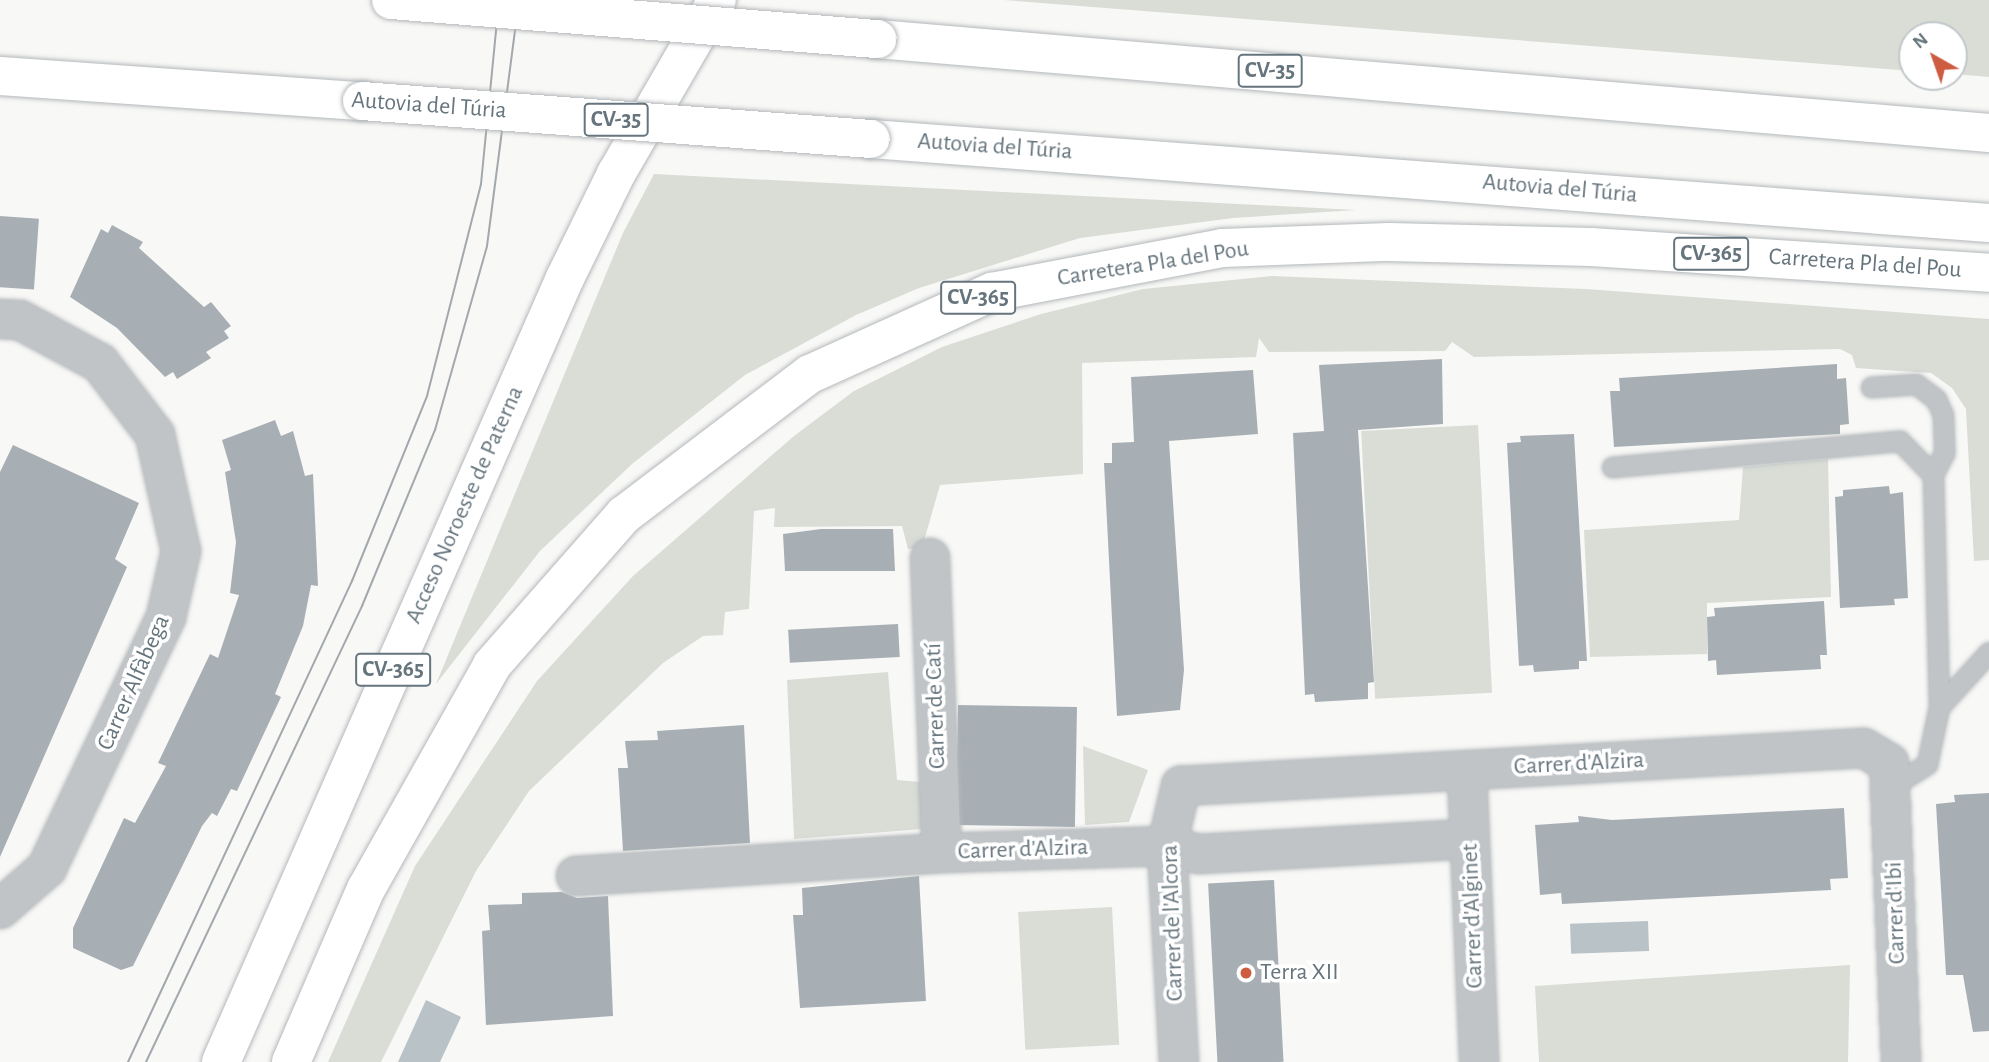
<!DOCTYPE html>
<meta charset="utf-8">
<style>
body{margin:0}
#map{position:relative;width:1989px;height:1062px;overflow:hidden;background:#f8f8f6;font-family:"Alegreya Sans",sans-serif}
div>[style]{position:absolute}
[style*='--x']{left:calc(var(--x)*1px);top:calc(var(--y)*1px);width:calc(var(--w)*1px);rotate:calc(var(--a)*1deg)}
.green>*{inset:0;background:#d9ddd6;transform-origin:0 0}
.water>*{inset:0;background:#b9c3c7;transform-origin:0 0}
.building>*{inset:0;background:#a8afb4;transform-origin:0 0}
.roads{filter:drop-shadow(0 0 2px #b4b8bb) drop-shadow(0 0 2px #b4b8bb)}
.lane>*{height:19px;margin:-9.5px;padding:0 9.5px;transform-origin:9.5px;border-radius:9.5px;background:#c0c4c7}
.street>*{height:38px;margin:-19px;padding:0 19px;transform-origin:19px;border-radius:19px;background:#c0c4c7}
.primary>*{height:38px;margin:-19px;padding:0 19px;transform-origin:19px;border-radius:19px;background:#fff}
.highway>*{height:38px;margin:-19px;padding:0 19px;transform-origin:19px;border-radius:19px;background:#fff}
.tram>*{height:2px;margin:-1px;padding:0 1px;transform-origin:1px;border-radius:1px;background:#a2a8ac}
.bridges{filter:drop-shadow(0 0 2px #b4b7ba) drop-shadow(0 0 2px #b4b7ba)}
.highway-bridge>*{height:38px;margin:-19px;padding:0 19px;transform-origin:19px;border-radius:19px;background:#fff}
.dots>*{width:19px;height:19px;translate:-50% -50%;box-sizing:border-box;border:4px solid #fff;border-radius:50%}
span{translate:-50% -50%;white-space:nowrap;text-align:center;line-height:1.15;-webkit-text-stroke:7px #fff;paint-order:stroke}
.shield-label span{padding:2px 5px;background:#fff;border:2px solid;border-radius:5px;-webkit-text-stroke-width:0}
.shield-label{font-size:23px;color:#66757d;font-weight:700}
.street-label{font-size:24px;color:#66757d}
.poi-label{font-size:24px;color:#66757d}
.left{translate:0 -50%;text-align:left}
.north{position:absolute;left:1898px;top:21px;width:70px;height:70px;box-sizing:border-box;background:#fff;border:2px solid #c2c8cb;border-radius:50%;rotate:320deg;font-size:19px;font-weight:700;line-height:28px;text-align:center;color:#66757d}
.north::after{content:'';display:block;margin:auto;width:24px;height:32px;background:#cd5c41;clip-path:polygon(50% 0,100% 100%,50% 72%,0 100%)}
</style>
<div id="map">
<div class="green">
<i style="clip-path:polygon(1004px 0,1989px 0,1989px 77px,1954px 74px,1954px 35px,1912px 35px,1912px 71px)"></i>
<i style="clip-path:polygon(654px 174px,1356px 210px,1233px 218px,1080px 238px,919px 288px,856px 315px,745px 375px,632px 464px,540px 551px,436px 684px,623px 233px)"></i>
<i style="clip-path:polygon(1272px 276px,1586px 289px,1989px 319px,1989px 560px,1974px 561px,1966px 409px,1952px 388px,1931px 373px,1856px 368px,1852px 355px,1840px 349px,1474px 357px,1452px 342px,1445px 351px,1269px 352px,1259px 338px,1256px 357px,1082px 363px,1083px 474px,940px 485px,922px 548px,908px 549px,902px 526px,774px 527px,775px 508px,754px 511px,749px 609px,725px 612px,723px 635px,703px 636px,663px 663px,529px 791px,476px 871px,381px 1062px,328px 1062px,415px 866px,537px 681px,633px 576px,794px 436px,854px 391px,942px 347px,1041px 314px,1143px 289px)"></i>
<i style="left:1478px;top:425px;width:268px;height:117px;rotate:87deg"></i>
<i style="clip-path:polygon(1828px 459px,1831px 597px,1707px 603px,1707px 654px,1590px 657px,1584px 530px,1739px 520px,1743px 467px)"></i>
<i style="clip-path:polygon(888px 672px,897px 780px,921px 782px,923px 829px,794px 839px,787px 680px)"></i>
<i style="clip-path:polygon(1083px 746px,1148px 770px,1129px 822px,1085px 825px)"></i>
<i style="left:1112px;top:907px;width:138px;height:94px;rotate:87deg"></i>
<i style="clip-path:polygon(1850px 965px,1848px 1062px,1539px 1062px,1535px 986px)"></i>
</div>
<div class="water">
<i style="left:1648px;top:921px;width:30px;height:78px;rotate:88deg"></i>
<i style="clip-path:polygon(426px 1000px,461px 1017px,440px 1062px,398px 1062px)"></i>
</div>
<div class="building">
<i style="left:0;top:216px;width:39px;height:71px;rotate:4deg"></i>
<i style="clip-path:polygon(112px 225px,143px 242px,139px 248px,204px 307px,211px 302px,231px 326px,224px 331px,229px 338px,206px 352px,211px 358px,177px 379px,173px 372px,165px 377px,117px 328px,70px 297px,101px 229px,108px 233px)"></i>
<i style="clip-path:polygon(1442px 359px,1443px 424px,1358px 430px,1374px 682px,1368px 683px,1368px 699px,1315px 702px,1314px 694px,1305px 695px,1293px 433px,1324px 431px,1319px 365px)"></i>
<i style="clip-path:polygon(1837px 364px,1837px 379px,1846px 378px,1849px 424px,1840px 425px,1840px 434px,1614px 447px,1610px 391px,1620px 391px,1619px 378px)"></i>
<i style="clip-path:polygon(1253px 370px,1258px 434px,1169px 441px,1184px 670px,1180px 710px,1117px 716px,1104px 463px,1112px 463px,1112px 443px,1134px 442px,1131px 377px)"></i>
<i style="clip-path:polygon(275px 420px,281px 436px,293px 431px,305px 476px,313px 474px,318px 586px,311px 585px,303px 626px,275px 694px,281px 697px,237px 791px,231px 789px,217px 816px,212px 813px,202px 826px,133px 966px,121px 970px,73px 948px,73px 928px,124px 818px,135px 823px,166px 766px,158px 763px,210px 654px,218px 658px,239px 595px,230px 593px,236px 542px,225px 472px,231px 470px,222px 440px)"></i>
<i style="clip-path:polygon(1574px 434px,1587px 661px,1579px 661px,1579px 669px,1534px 672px,1533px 665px,1519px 666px,1507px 443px,1521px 442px,1520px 436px)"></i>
<i style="clip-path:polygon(13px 445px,139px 503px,115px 559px,127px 567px,0 857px,0 472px)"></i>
<i style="clip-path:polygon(1889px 486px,1890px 494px,1903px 492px,1908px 598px,1894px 599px,1895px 605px,1840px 608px,1835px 497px,1843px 496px,1843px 490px)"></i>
<i style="clip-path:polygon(821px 529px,893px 529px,895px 571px,785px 571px,783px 534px)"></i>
<i style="clip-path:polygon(1824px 601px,1827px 655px,1820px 655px,1821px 669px,1717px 675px,1716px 660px,1708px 661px,1707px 617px,1715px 616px,1714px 608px)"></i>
<i style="left:898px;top:624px;width:33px;height:110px;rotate:87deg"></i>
<i style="left:1077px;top:707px;width:120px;height:119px;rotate:91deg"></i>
<i style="clip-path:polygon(744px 725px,750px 843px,623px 851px,618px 768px,628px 768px,625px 741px,658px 740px,657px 731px)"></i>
<i style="clip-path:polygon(1989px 793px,1989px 1031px,1973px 1032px,1963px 975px,1946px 975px,1936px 804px,1955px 802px,1954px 795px)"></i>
<i style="clip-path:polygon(1844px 808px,1848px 878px,1830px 879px,1831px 890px,1562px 904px,1561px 893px,1540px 895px,1535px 825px,1579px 822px,1578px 816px,1612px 820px)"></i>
<i style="clip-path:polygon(919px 876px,926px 1001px,800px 1008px,793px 915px,803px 915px,802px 888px)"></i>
<i style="left:1274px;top:880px;width:182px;height:66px;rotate:87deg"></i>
<i style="clip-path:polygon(562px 892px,577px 898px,608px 896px,613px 1016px,486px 1025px,482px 931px,490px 930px,488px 905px,522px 904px,522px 893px)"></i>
</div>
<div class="roads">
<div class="lane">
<i style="--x:1871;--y:387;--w:45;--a:-3.8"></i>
<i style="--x:1916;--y:384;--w:25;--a:37"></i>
<i style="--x:1936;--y:399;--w:17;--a:66"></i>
<i style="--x:1943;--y:415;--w:38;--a:88"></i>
<i style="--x:1944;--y:453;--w:25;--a:117"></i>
<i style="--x:1612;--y:467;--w:289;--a:-5.2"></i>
<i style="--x:1900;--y:441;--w:47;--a:45.9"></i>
<i style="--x:1933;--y:475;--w:232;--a:88.5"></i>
<i style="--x:1939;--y:707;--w:58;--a:101.9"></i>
<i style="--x:1927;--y:764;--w:43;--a:147.4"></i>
<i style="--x:1939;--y:707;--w:74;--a:-47.7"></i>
</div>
<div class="street">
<i style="--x:0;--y:319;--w:20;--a:3"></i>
<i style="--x:20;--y:320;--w:91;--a:28.3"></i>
<i style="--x:100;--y:363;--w:91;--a:52.6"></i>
<i style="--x:155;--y:435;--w:119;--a:77.4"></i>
<i style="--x:181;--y:551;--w:68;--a:102.8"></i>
<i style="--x:166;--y:617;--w:278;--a:115.4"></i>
<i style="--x:47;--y:868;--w:62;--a:138.9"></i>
<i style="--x:930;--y:558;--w:295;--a:87.7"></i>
<i style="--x:1467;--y:771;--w:291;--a:87.6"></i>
<i style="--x:576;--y:876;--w:367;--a:-3.6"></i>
<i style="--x:942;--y:853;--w:225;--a:-1.8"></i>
<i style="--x:1167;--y:846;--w:33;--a:14"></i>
<i style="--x:1199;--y:854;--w:270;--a:-3.2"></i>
<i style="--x:1179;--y:1062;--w:216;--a:-93.2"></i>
<i style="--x:1167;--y:846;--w:62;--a:-76.9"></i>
<i style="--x:1181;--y:786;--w:684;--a:-3.18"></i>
<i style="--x:1864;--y:748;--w:29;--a:31"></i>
<i style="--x:1889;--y:763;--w:299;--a:87.7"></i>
</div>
<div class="primary">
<i style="--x:221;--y:1062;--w:856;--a:-66.31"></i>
<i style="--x:565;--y:278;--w:116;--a:-63.9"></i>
<i style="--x:616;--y:174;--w:201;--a:-59.9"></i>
<i style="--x:291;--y:1062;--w:189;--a:-66.6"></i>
<i style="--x:366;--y:889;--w:257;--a:-60.6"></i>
<i style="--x:492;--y:665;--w:200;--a:-48.7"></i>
<i style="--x:624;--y:515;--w:233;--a:-37.2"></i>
<i style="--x:810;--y:374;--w:200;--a:-24.3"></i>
<i style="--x:992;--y:292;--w:234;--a:-10.8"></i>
<i style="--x:1222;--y:248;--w:167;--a:-2.1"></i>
<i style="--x:1389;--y:242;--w:202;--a:1.4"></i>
<i style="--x:1591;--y:247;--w:399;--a:3.7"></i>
</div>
<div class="highway">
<i style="--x:877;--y:39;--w:1116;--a:4.83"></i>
<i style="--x:0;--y:76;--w:363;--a:4"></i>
<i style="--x:871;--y:139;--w:1121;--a:4.3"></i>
</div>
</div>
<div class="tram">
<i style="--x:128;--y:1062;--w:531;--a:-65.03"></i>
<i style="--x:352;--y:581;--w:200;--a:-67.9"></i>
<i style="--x:427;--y:396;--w:219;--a:-75.7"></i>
<i style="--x:481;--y:184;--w:185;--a:-84.4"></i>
<i style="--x:146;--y:1062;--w:505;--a:-64.65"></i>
<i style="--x:362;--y:606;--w:191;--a:-67.5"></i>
<i style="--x:435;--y:430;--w:191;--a:-74.2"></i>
<i style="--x:487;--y:246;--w:248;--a:-82.6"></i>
</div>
<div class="bridges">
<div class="highway-bridge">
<i style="--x:391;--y:0;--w:488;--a:4.6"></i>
<i style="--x:362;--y:101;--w:510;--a:4.27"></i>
</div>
</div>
<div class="dots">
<i style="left:1246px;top:973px;background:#cd5c41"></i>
</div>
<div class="shield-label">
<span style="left:1270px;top:71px">CV-35</span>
<span style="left:616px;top:120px">CV-35</span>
<span style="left:1711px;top:254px">CV-365</span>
<span style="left:978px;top:298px">CV-365</span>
<span style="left:393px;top:670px">CV-365</span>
</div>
<div class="street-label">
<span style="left:429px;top:106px;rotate:4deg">Autovia del Túria</span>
<span style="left:995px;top:147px;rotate:4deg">Autovia del Túria</span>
<span style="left:1560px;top:189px;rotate:5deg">Autovia del Túria</span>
<span style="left:1153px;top:264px;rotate:-9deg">Carretera Pla del Pou</span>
<span style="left:1865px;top:264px;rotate:4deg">Carretera Pla del Pou</span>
<span style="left:465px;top:505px;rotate:-66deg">Acceso Noroeste de Paterna</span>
<span style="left:134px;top:683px;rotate:-66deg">Carrer Alfàbega</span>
<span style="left:936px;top:706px;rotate:-92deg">Carrer de Catí</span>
<span style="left:1579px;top:764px;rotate:-3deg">Carrer d'Alzira</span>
<span style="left:1023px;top:850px;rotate:-2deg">Carrer d'Alzira</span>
<span style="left:1896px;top:913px;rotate:-92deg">Carrer d'Ibi</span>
<span style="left:1473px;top:916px;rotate:-92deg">Carrer d'Alginet</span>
<span style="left:1173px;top:923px;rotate:-92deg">Carrer de l'Alcora</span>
</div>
<div class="poi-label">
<span class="left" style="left:1260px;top:973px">Terra XII</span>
</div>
<div class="north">N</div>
</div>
